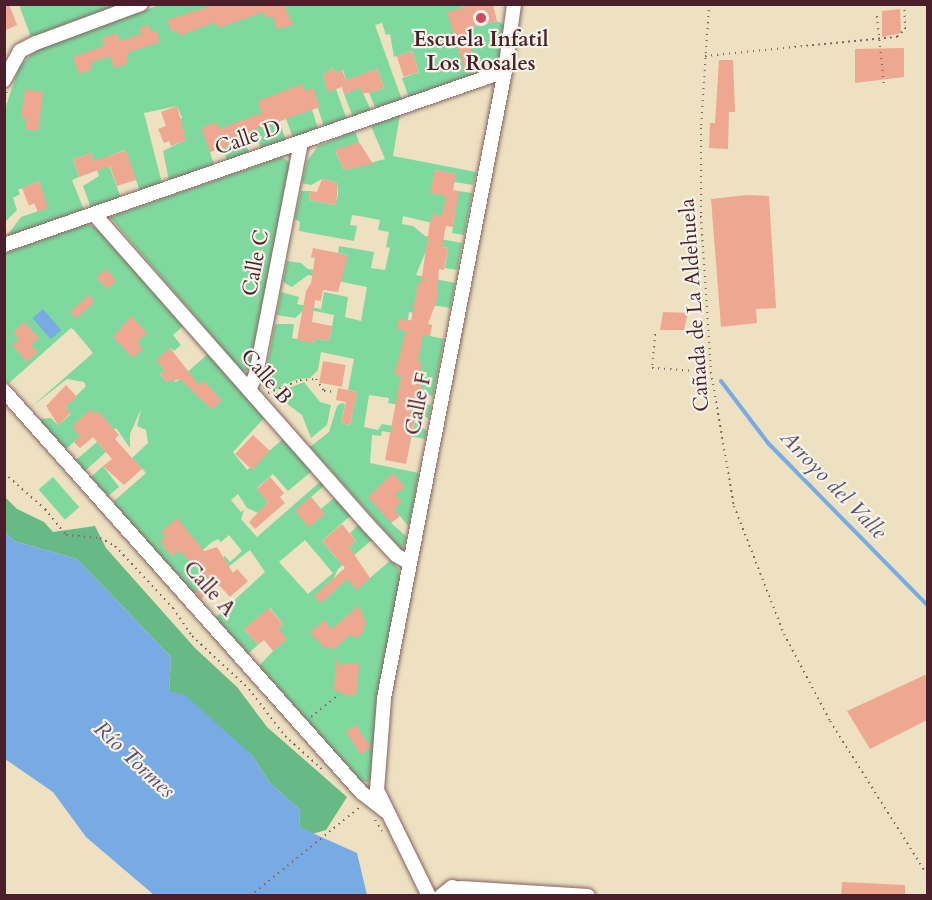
<!DOCTYPE html>
<meta charset="utf-8">
<style>
body{margin:0}
#map{position:relative;width:932px;height:900px;overflow:hidden;background:#ede1c2;font-family:Cardo,serif}
div>[style]{position:absolute}
[style*='--x']{left:calc(var(--x)*1px);top:calc(var(--y)*1px);width:calc(var(--w)*1px);rotate:calc(var(--a)*1deg)}
.green>*{inset:0;background:#7fd99f;transform-origin:0 0}
.forest>*{inset:0;background:#67b986}
.water>*{inset:0;background:#78abe4;transform-origin:0 0}
.stream>*{height:4px;margin:-2px;padding:0 2px;transform-origin:2px;border-radius:2px;background:#78abe4}
.building>*{inset:0;background:#eea892;transform-origin:0 0}
.path>*{height:2px;margin-top:-1px;transform-origin:0;background:repeating-linear-gradient(90deg,#836360 0 1.5px,transparent 0 6px)}
.roads{filter:drop-shadow(0 0 2px #836360) drop-shadow(0 0 2px #836360)}
.minor>*{height:14px;margin:-7px;padding:0 7px;transform-origin:7px;border-radius:7px;background:#fff}
.dots>*{width:16px;height:16px;translate:-50% -50%;box-sizing:border-box;border:3px solid #f7f3e8;border-radius:50%}
span{translate:-50% -50%;white-space:nowrap;text-align:center;line-height:1.15;-webkit-text-stroke:4.5px #f7f3e8;paint-order:stroke}
.poi-label{font-size:21px;color:#4a1f2b;font-weight:700}
.street-label{font-size:21px;color:#4a1f2b}
.water-label{font-size:22px;color:#5a506c;font-style:italic}
.frame{position:absolute;inset:0;border:6px solid #4a1f2b;pointer-events:none}
</style>
<div id="map">
<div class="green">
<i style="clip-path:polygon(162px 4px,462px 5px,468px 28px,497px 21px,506px 26px,501px 57px,495px 67px,409px 98px,402px 78px,419px 72px,412px 51px,394px 57px,390px 34px,386px 35px,382px 23px,375px 25px,402px 100px,376px 109px,369px 93px,384px 88px,377px 69px,356px 77px,371px 111px,353px 117px,344px 94px,350px 92px,343px 70px,335px 73px,333px 68px,323px 75px,328px 91px,336px 89px,347px 120px,324px 127px,318px 108px,312px 109px,318px 129px,293px 138px,286px 119px,279px 121px,286px 140px,261px 149px,256px 136px,245px 141px,249px 153px,227px 161px,223px 147px,210px 152px,214px 165px,169px 181px,163px 151px,185px 140px,178px 120px,182px 118px,177px 106px,144px 113px,162px 183px,140px 191px,125px 150px,106px 157px,121px 198px,91px 208px,83px 186px,99px 176px,91px 153px,73px 159px,79px 177px,72px 180px,84px 210px,6px 237px,21px 217px,47px 208px,39px 181px,18px 190px,20px 194px,13px 198px,17px 210px,5px 222px,6px 106px,19px 67px,38px 48px)"></i>
<i style="clip-path:polygon(19px 5px,120px 5px,31px 37px)"></i>
<i style="clip-path:polygon(400px 115px,393px 156px,476px 172px,473px 185px,454px 182px,455px 174px,435px 170px,431px 193px,457px 198px,459px 191px,472px 193px,464px 235px,452px 233px,455px 213px,444px 210px,442px 216px,434px 215px,432px 223px,403px 216px,402px 224px,413px 226px,425px 236px,462px 243px,457px 270px,445px 268px,448px 248px,429px 244px,416px 275px,455px 283px,450px 308px,432px 305px,430px 316px,409px 312px,408px 320px,432px 325px,430px 336px,444px 339px,433px 396px,421px 394px,419px 403px,431px 405px,429px 419px,413px 408px,388px 403px,389px 398px,369px 395px,364px 427px,378px 430px,382px 424px,413px 430px,415px 422px,427px 431px,425px 439px,382px 431px,381px 436px,372px 435px,370px 463px,419px 473px,409px 527px,400px 516px,391px 523px,407px 537px,402px 550px,310px 447px,329px 432px,337px 406px,341px 403px,345px 404px,341px 423px,350px 425px,357px 392px,348px 390px,354px 359px,321px 352px,318px 370px,310px 378px,297px 379px,277px 389px,263px 389px,275px 324px,294px 324px,292px 338px,314px 343px,315px 338px,329px 341px,332px 326px,334px 315px,305px 309px,295px 318px,277px 315px,281px 292px,299px 297px,297px 304px,321px 309px,324px 292px,348px 297px,345px 317px,361px 321px,367px 287px,308px 275px,292px 287px,283px 282px,287px 261px,301px 263px,308px 269px,338px 274px,348px 255px,338px 253px,339px 246px,374px 252px,371px 268px,385px 270px,390px 248px,386px 247px,389px 232px,378px 230px,380px 220px,359px 216px,352px 215px,350px 225px,357px 226px,354px 241px,299px 231px,300px 222px,295px 219px,301px 191px,310px 191px,309px 200px,335px 205px,338px 194px,338px 183px,322px 179px,311px 185px,302px 183px,307px 161px,318px 146px,355px 131px,359px 142px,336px 153px,344px 170px,385px 159px,371px 126px)"></i>
<i style="clip-path:polygon(282px 157px,290px 163px,252px 368px,243px 372px,110px 217px)"></i>
<i style="clip-path:polygon(evenodd,86px 224px,95px 227px,183px 326px,173px 335px,181px 345px,174px 351px,170px 348px,157px 360px,165px 370px,160px 374px,167px 382px,172px 378px,176px 382px,208px 354px,264px 418px,233px 452px,247px 470px,283px 439px,312px 471px,288px 491px,273px 474px,257px 488px,268px 502px,258px 513px,247px 508px,238px 494px,231px 500px,241px 512px,244px 510px,241px 519px,257px 537px,321px 481px,325px 485px,311px 497px,321px 509px,335px 497px,351px 515px,322px 541px,336px 558px,356px 541px,350px 533px,359px 524px,373px 539px,338px 569px,331px 584px,334px 588px,341px 571px,357px 589px,391px 560px,398px 568px,400px 581px,372px 779px,368px 782px,360px 781px,259px 666px,273px 651px,278px 628px,283px 624px,270px 608px,244px 629px,258px 645px,248px 654px,215px 618px,265px 572px,250px 550px,228px 567px,224px 588px,217px 585px,213px 589px,207px 582px,194px 594px,113px 502px,146px 473px,132px 458px,148px 443px,146px 430px,137px 426px,141px 409px,130px 434px,130px 448px,116px 428px,98px 443px,106px 452px,85px 471px,76px 460px,104px 436px,95px 435px,80px 448px,74px 442px,66px 449px,39px 419px,51px 418px,58px 425px,71px 414px,65px 407px,86px 386px,84px 382px,67px 379px,30px 408px,93px 353px,74px 330px,71px 328px,8px 384px,5px 380px,5px 253px,86px 224px,229px 535px,242px 551px,230px 562px,225px 556px,206px 574px,189px 562px,212px 542px,218px 539px,221px 542px,229px 535px,86px 224px,305px 540px,333px 573px,308px 594px,279px 562px,305px 540px)"></i>
<i style="clip-path:polygon(304px 382px,320px 402px,331px 405px,327px 425px,311px 438px,302px 415px,274px 394px)"></i>
<i style="clip-path:polygon(103px 466px,119px 487px,108px 496px,91px 477px)"></i>
<i style="left:53px;top:477px;width:40px;height:19px;rotate:49deg"></i>
</div>
<div class="forest">
<i style="clip-path:polygon(4px 496px,17px 509px,44px 522px,53px 532px,95px 526px,106px 548px,195px 648px,237px 687px,267px 727px,347px 797px,326px 830px,312px 834px,299px 827px,300px 810px,269px 782px,252px 755px,169px 691px,171px 657px,77px 559px,14px 541px,5px 532px)"></i>
</div>
<div class="water">
<i style="left:43px;top:309px;width:28px;height:14px;rotate:49deg"></i>
<i style="clip-path:polygon(5px 532px,14px 541px,77px 559px,171px 657px,169px 691px,185px 695px,252px 755px,269px 782px,300px 810px,299px 827px,357px 853px,367px 895px,154px 895px,86px 837px,53px 792px,5px 759px)"></i>
</div>
<div class="stream">
<i style="--x:721;--y:381;--w:78;--a:52.8"></i>
<i style="--x:768;--y:443;--w:228;--a:45.5"></i>
</div>
<div class="building">
<i style="clip-path:polygon(4px 4px,9px 4px,17px 25px,4px 31px)"></i>
<i style="clip-path:polygon(217px 4px,284px 4px,293px 25px,277px 29px,272px 16px,266px 18px,264px 12px,218px 28px,216px 22px,179px 36px,177px 30px,172px 32px,167px 20px)"></i>
<i style="clip-path:polygon(462px 4px,493px 4px,497px 21px,466px 28px,475px 64px,464px 68px,447px 12px,463px 8px)"></i>
<i style="clip-path:polygon(900px 9px,901px 33px,882px 37px,882px 11px)"></i>
<i style="clip-path:polygon(149px 25px,151px 32px,156px 30px,160px 42px,127px 53px,127px 64px,114px 68px,110px 56px,90px 63px,92px 69px,79px 74px,73px 57px,104px 46px,102px 38px,117px 33px,120px 41px,141px 34px,139px 28px)"></i>
<i style="clip-path:polygon(904px 48px,904px 77px,855px 83px,855px 49px)"></i>
<i style="left:412px;top:51px;width:22px;height:16px;rotate:72deg"></i>
<i style="clip-path:polygon(719px 60px,733px 60px,735px 112px,729px 112px,728px 149px,709px 148px,710px 123px,715px 123px)"></i>
<i style="clip-path:polygon(333px 68px,335px 73px,342px 70px,346px 80px,377px 69px,384px 88px,369px 93px,362px 93px,360px 88px,344px 94px,342px 87px,328px 92px,323px 75px)"></i>
<i style="clip-path:polygon(302px 84px,305px 91px,313px 88px,320px 107px,254px 130px,257px 136px,210px 152px,201px 128px,216px 122px,219px 129px,262px 113px,258px 101px)"></i>
<i style="clip-path:polygon(25px 89px,43px 92px,38px 131px,25px 129px,27px 118px,21px 118px)"></i>
<i style="clip-path:polygon(177px 106px,186px 140px,171px 146px,169px 141px,164px 143px,158px 129px,166px 126px,161px 112px)"></i>
<i style="clip-path:polygon(359px 142px,373px 164px,344px 170px,335px 150px)"></i>
<i style="clip-path:polygon(126px 150px,136px 180px,117px 186px,110px 166px,79px 177px,73px 159px,91px 153px,94px 161px)"></i>
<i style="clip-path:polygon(435px 170px,456px 174px,453px 190px,459px 191px,453px 227px,446px 226px,442px 247px,448px 248px,444px 270px,439px 269px,437px 300px,428px 324px,432px 325px,430px 336px,423px 335px,418px 362px,422px 362px,419px 379px,423px 379px,406px 464px,385px 460px,401px 376px,394px 375px,406px 331px,397px 329px,399px 318px,411px 321px,418px 282px,421px 283px,430px 222px,434px 214px,442px 216px,446px 196px,430px 193px)"></i>
<i style="clip-path:polygon(322px 179px,338px 183px,336px 205px,309px 200px,310px 191px,317px 192px)"></i>
<i style="clip-path:polygon(39px 181px,48px 208px,38px 212px,34px 203px,29px 206px,22px 188px)"></i>
<i style="clip-path:polygon(747px 195px,769px 196px,776px 308px,756px 309px,757px 323px,721px 327px,711px 199px)"></i>
<i style="clip-path:polygon(313px 248px,348px 255px,338px 292px,323px 290px,321px 301px,315px 300px,312px 322px,332px 326px,329px 341px,315px 338px,314px 343px,297px 340px,306px 291px,311px 283px,315px 258px,311px 257px)"></i>
<i style="clip-path:polygon(106px 269px,116px 280px,108px 289px,96px 278px)"></i>
<i style="left:89px;top:295px;width:9px;height:25px;rotate:49deg"></i>
<i style="clip-path:polygon(663px 312px,688px 313px,684px 330px,660px 330px)"></i>
<i style="clip-path:polygon(131px 316px,147px 333px,137px 342px,143px 349px,133px 358px,113px 337px)"></i>
<i style="clip-path:polygon(24px 322px,39px 338px,31px 345px,38px 352px,27px 362px,12px 345px,19px 339px,13px 332px)"></i>
<i style="clip-path:polygon(170px 348px,199px 385px,204px 381px,222px 401px,211px 409px,180px 379px,167px 382px,160px 374px,165px 370px,156px 360px)"></i>
<i style="left:323px;top:361px;width:23px;height:22px;rotate:10deg"></i>
<i style="clip-path:polygon(66px 385px,77px 397px,65px 407px,71px 413px,58px 425px,46px 406px)"></i>
<i style="clip-path:polygon(338px 388px,357px 392px,350px 425px,341px 423px,346px 402px,336px 400px)"></i>
<i style="clip-path:polygon(91px 409px,95px 414px,98px 411px,119px 435px,115px 439px,142px 469px,124px 485px,103px 466px,112px 459px,93px 437px,80px 448px,74px 441px,80px 436px,72px 426px)"></i>
<i style="left:253px;top:435px;width:23px;height:26px;rotate:43deg"></i>
<i style="clip-path:polygon(393px 473px,405px 487px,395px 495px,402px 502px,394px 509px,400px 516px,391px 523px,368px 497px)"></i>
<i style="clip-path:polygon(270px 477px,284px 493px,280px 497px,285px 503px,255px 529px,249px 522px,268px 502px,257px 489px)"></i>
<i style="left:311px;top:497px;width:22px;height:21px;rotate:51deg"></i>
<i style="clip-path:polygon(177px 518px,204px 551px,217px 547px,233px 573px,237px 569px,248px 581px,230px 597px,218px 584px,201px 599px,195px 592px,210px 580px,179px 551px,172px 556px,164px 547px,161px 540px,166px 536px,161px 532px)"></i>
<i style="clip-path:polygon(342px 524px,356px 541px,349px 547px,370px 578px,357px 590px,347px 579px,321px 603px,314px 596px,345px 568px,322px 541px)"></i>
<i style="clip-path:polygon(358px 606px,366px 622px,363px 632px,356px 639px,351px 634px,333px 650px,329px 646px,326px 649px,310px 633px,324px 620px,332px 629px)"></i>
<i style="clip-path:polygon(269px 608px,283px 624px,278px 628px,287px 639px,273px 651px,264px 640px,258px 645px,244px 629px)"></i>
<i style="clip-path:polygon(336px 659px,341px 666px,347px 663px,359px 664px,357px 691px,352px 697px,334px 690px)"></i>
<i style="clip-path:polygon(927px 674px,927px 720px,870px 749px,847px 711px)"></i>
<i style="left:356px;top:725px;width:27px;height:12px;rotate:57deg"></i>
<i style="clip-path:polygon(842px 882px,905px 885px,905px 896px,841px 896px)"></i>
</div>
<div class="path">
<i style="--x:709;--y:4;--w:124;--a:93.7"></i>
<i style="--x:701;--y:128;--w:88;--a:90"></i>
<i style="--x:701;--y:216;--w:156;--a:86.3"></i>
<i style="--x:711;--y:372;--w:136;--a:80.3"></i>
<i style="--x:734;--y:506;--w:137;--a:68.7"></i>
<i style="--x:784;--y:634;--w:98;--a:62.1"></i>
<i style="--x:830;--y:721;--w:183;--a:57.7"></i>
<i style="--x:877;--y:16;--w:70;--a:84.3"></i>
<i style="--x:705;--y:56;--w:193;--a:-5.7"></i>
<i style="--x:897;--y:37;--w:11;--a:-45"></i>
<i style="--x:905;--y:29;--w:25;--a:-92"></i>
<i style="--x:4;--y:105;--w:15;--a:-79"></i>
<i style="--x:655;--y:334;--w:34;--a:95"></i>
<i style="--x:652;--y:368;--w:59;--a:3.9"></i>
<i style="--x:268;--y:393;--w:35;--a:-22"></i>
<i style="--x:300;--y:380;--w:16;--a:-4"></i>
<i style="--x:316;--y:379;--w:14;--a:56"></i>
<i style="--x:324;--y:391;--w:11;--a:5"></i>
<i style="--x:4;--y:473;--w:55;--a:41.3"></i>
<i style="--x:45;--y:509;--w:33;--a:51"></i>
<i style="--x:66;--y:535;--w:34;--a:5"></i>
<i style="--x:100;--y:538;--w:17;--a:28"></i>
<i style="--x:115;--y:546;--w:85;--a:46.9"></i>
<i style="--x:173;--y:608;--w:34;--a:56"></i>
<i style="--x:192;--y:636;--w:78;--a:42.9"></i>
<i style="--x:249;--y:689;--w:59;--a:52.5"></i>
<i style="--x:285;--y:736;--w:52;--a:41.9"></i>
<i style="--x:311;--y:717;--w:36;--a:-39"></i>
<i style="--x:375;--y:820;--w:13;--a:58"></i>
<i style="--x:250;--y:896;--w:143;--a:-39"></i>
</div>
<div class="roads">
<div class="minor">
<i style="--x:4;--y:80;--w:33;--a:-61"></i>
<i style="--x:20;--y:51;--w:18;--a:-27"></i>
<i style="--x:36;--y:43;--w:112;--a:-20.4"></i>
<i style="--x:94;--y:214;--w:416;--a:48.6"></i>
<i style="--x:369;--y:526;--w:40;--a:47"></i>
<i style="--x:396;--y:555;--w:16;--a:30"></i>
<i style="--x:4;--y:245;--w:530;--a:-19.15"></i>
<i style="--x:249;--y:390;--w:17;--a:-66"></i>
<i style="--x:256;--y:374;--w:236;--a:-79"></i>
<i style="--x:4;--y:391;--w:537;--a:48.32"></i>
<i style="--x:361;--y:792;--w:31;--a:38"></i>
<i style="--x:461;--y:888;--w:127;--a:3.6"></i>
<i style="--x:429;--y:896;--w:118;--a:-116.1"></i>
<i style="--x:377;--y:790;--w:92;--a:-85.6"></i>
<i style="--x:384;--y:698;--w:639;--a:-79.08"></i>
<i style="--x:505;--y:71;--w:68;--a:-82.3"></i>
<i style="--x:441;--y:896;--w:14;--a:-39"></i>
<i style="--x:452;--y:887;--w:16;--a:18"></i>
</div>
</div>
<div class="dots">
<i style="left:481px;top:18px;background:#d1495b"></i>
</div>
<div class="poi-label">
<span style="left:481px;top:52px">Escuela Infatil<br>Los Rosales</span>
</div>
<div class="street-label">
<span style="left:248px;top:138px;rotate:-19deg">Calle D</span>
<span style="left:256px;top:263px;rotate:-79deg">Calle C</span>
<span style="left:695px;top:305px;rotate:-94deg">Cañada de La Aldehuela</span>
<span style="left:266px;top:377px;rotate:49deg">Calle B</span>
<span style="left:419px;top:404px;rotate:-79deg">Calle F</span>
<span style="left:209px;top:589px;rotate:48deg">Calle A</span>
</div>
<div class="water-label">
<span style="left:833px;top:485px;rotate:46deg">Arroyo del Valle</span>
<span style="left:134px;top:760px;rotate:43deg">Río Tormes</span>
</div>
<div class="frame"></div>
</div>
